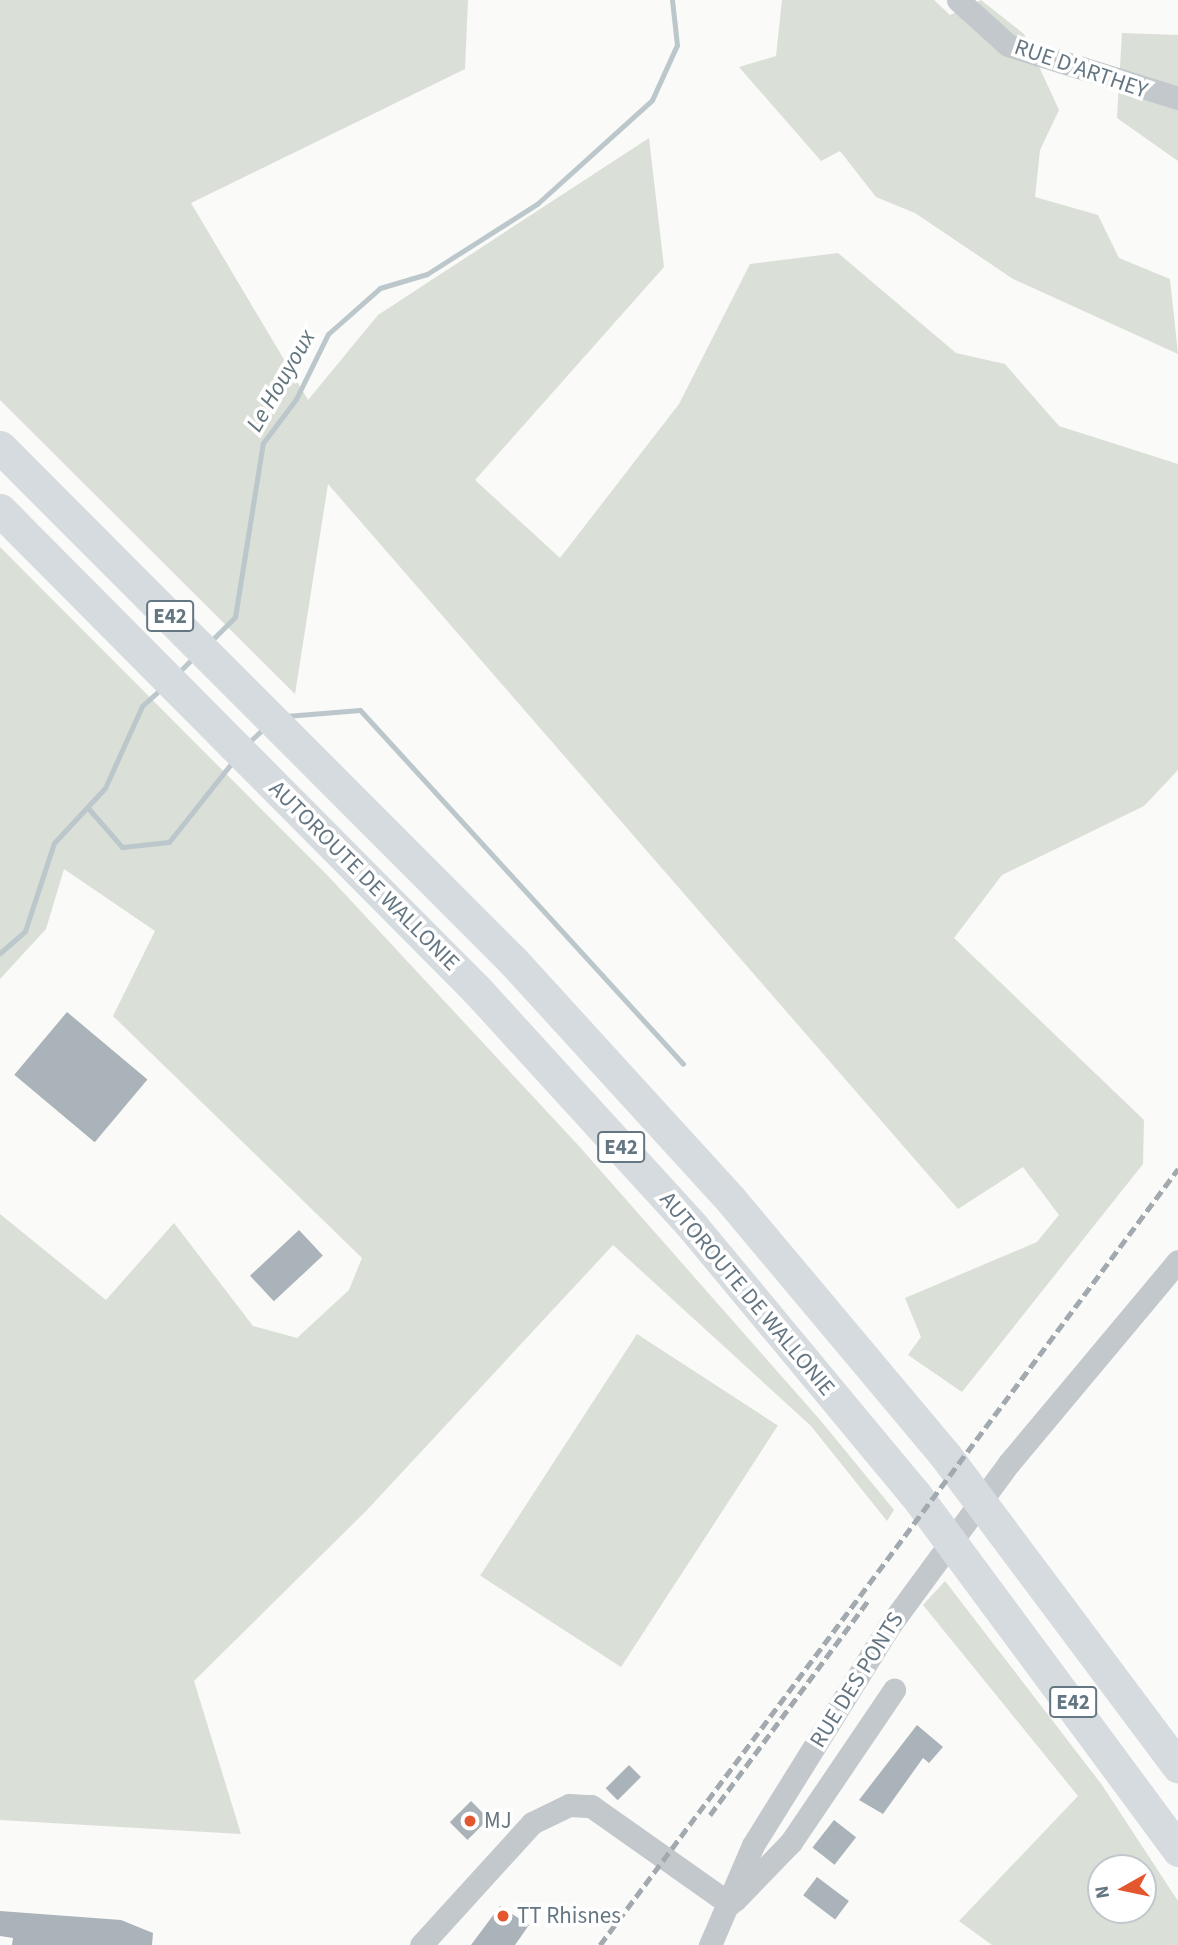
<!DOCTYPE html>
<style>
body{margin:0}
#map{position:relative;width:1178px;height:1945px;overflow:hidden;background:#fafaf8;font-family:"Source Sans 3",sans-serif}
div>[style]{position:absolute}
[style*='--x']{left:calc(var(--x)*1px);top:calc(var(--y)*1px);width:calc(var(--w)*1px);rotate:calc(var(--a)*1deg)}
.green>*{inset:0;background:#dadfd7;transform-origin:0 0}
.stream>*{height:5px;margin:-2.5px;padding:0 2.5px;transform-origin:2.5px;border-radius:2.5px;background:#bbc7cb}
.building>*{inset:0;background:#aab3b9;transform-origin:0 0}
.minor>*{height:23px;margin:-11.5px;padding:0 11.5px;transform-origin:11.5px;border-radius:11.5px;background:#c3c8cc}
.highway>*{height:33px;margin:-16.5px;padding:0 16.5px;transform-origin:16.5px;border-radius:16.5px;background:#d6dbdf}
.rail>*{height:5px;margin-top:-2.5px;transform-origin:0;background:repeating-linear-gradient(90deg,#a2aab0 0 10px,transparent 0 15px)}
.dots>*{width:19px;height:19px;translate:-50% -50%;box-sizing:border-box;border:4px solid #fff;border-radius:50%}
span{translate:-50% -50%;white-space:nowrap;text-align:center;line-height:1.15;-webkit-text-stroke:7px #fff;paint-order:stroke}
.shield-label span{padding:2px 5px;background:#fff;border:2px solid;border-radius:5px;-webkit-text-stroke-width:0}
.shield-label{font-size:21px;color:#657683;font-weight:700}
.street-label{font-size:23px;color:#657683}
.poi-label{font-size:23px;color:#657683}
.left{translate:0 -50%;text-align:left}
.water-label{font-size:24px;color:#60757c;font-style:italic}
.north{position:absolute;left:1087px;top:1854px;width:70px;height:70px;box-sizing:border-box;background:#fff;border:2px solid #c1c8cd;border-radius:50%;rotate:261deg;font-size:19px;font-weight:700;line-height:28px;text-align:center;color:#657683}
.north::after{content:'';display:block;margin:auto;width:24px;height:32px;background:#e4572e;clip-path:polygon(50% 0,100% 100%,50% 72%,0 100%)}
</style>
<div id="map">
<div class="green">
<i style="clip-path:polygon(0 0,468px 0,465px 69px,191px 203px,308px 400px,378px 315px,649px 138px,664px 267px,475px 480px,560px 558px,679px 404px,750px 264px,838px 253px,956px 353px,1005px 364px,1059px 426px,1178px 464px,1178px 770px,1144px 806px,1002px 875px,954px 938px,1144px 1120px,1143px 1164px,962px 1392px,908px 1355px,921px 1337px,905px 1298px,1037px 1242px,1059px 1215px,1023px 1167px,958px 1209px,328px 484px,295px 694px,0 400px)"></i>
<i style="clip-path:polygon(782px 0,934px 0,950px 15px,981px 0,1024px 34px,1059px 110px,1040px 150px,1035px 197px,1098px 215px,1119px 258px,1170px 279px,1178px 354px,1013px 279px,915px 213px,876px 197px,840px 151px,821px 161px,739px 67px,776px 56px)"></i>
<i style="clip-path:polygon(1122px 33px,1178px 35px,1178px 161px,1117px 118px)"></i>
<i style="clip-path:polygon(0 547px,329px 877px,578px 1145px,821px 1421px,894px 1510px,887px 1521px,811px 1426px,613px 1245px,367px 1510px,194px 1681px,241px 1834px,0 1820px,0 1214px,106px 1300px,174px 1223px,253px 1326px,297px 1338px,349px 1290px,362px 1258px,113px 1016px,155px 931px,64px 869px,46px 929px,0 979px)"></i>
<i style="left:637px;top:1334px;width:168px;height:288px;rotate:33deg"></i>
<i style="clip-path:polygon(evenodd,945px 1581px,1102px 1785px,1178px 1901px,1178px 1945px,992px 1945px,959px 1921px,1078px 1796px,923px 1605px,945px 1581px,1101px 1868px,1143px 1868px,1143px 1910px,1101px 1910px,1101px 1868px)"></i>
</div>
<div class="stream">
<i style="--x:210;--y:642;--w:35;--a:-45"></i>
<i style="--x:235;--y:617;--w:176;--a:-80.9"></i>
<i style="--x:263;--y:443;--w:55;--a:-53.1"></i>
<i style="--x:296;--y:399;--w:72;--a:-63.8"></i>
<i style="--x:328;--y:334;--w:69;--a:-41.5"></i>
<i style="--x:380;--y:288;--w:49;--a:-16.6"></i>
<i style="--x:427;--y:274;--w:130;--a:-32.5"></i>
<i style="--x:537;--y:204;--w:155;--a:-42.1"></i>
<i style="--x:652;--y:100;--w:60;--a:-65.6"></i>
<i style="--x:677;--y:45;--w:45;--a:-96.3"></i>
<i style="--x:177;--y:674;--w:25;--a:-45"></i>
<i style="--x:286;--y:716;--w:74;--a:-4.6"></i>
<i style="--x:360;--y:710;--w:479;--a:47.6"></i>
<i style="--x:247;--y:744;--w:25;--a:-43"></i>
<i style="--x:88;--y:808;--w:52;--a:48.9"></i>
<i style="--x:122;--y:847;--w:47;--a:-6.1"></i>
<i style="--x:169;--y:842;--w:105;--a:-51.6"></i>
<i style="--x:0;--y:953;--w:33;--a:-41"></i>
<i style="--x:25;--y:931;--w:93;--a:-71.8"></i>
<i style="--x:54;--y:843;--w:75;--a:-47.2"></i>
<i style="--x:105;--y:788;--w:90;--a:-65.7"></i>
<i style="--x:142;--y:706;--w:27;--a:-42"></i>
</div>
<div class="building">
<i style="left:67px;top:1012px;width:105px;height:82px;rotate:40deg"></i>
<i style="left:299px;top:1230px;width:35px;height:67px;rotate:47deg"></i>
<i style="clip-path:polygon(917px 1725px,943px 1747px,929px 1763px,923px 1758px,883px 1814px,859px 1800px)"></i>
<i style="left:629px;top:1765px;width:17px;height:33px;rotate:45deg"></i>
<i style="left:471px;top:1801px;width:25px;height:30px;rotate:45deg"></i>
<i style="left:834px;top:1820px;width:28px;height:35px;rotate:38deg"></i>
<i style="left:817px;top:1877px;width:40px;height:23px;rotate:37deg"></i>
<i style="clip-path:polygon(500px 1906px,529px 1925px,515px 1945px,471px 1945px)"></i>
<i style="clip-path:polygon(0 1911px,121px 1920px,153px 1933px,152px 1945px,12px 1945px,13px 1938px,0 1936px)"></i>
</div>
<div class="minor">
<i style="--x:958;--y:0;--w:67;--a:42"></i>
<i style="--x:1008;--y:45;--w:178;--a:17.3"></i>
<i style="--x:735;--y:1900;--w:81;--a:-46"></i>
<i style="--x:791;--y:1842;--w:184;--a:-55.9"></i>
<i style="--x:421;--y:1945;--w:165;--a:-47.7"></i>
<i style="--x:532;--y:1823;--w:41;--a:-25.9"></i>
<i style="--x:569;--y:1805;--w:22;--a:3"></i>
<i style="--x:591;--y:1806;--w:170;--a:35.2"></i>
<i style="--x:710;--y:1945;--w:109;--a:-66.7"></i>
<i style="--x:753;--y:1845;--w:259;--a:-58.1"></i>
<i style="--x:890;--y:1625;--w:201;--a:-53.7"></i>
<i style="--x:1009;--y:1463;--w:263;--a:-50.1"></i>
</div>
<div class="highway">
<i style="--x:0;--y:447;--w:726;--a:45.06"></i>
<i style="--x:513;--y:961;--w:323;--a:47.6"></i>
<i style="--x:731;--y:1200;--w:333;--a:50"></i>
<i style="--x:945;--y:1455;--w:389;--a:53.2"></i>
<i style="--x:0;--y:510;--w:675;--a:45.18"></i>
<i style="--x:476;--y:989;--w:322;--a:47.6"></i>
<i style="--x:693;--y:1227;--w:347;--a:50.3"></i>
<i style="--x:915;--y:1494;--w:443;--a:53.5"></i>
</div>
<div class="rail">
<i style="--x:710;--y:1815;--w:266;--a:-53.6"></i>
<i style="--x:600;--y:1945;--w:968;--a:-53.32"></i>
</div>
<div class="dots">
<i style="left:470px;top:1821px;background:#e4572e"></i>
<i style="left:503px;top:1916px;background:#e4572e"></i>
</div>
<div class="shield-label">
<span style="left:170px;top:616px">E42</span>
<span style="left:621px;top:1147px">E42</span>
<span style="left:1073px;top:1702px">E42</span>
</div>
<div class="street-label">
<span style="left:1081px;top:69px;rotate:19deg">RUE D'ARTHEY</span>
<span style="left:364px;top:876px;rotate:45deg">AUTOROUTE DE WALLONIE</span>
<span style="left:747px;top:1294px;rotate:50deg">AUTOROUTE DE WALLONIE</span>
<span style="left:857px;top:1680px;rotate:-58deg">RUE DES PONTS</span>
</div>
<div class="poi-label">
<span class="left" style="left:484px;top:1821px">MJ</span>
<span class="left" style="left:517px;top:1916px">TT Rhisnes</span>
</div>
<div class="water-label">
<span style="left:281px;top:381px;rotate:-60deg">Le Houyoux</span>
</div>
<div class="north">N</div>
</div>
